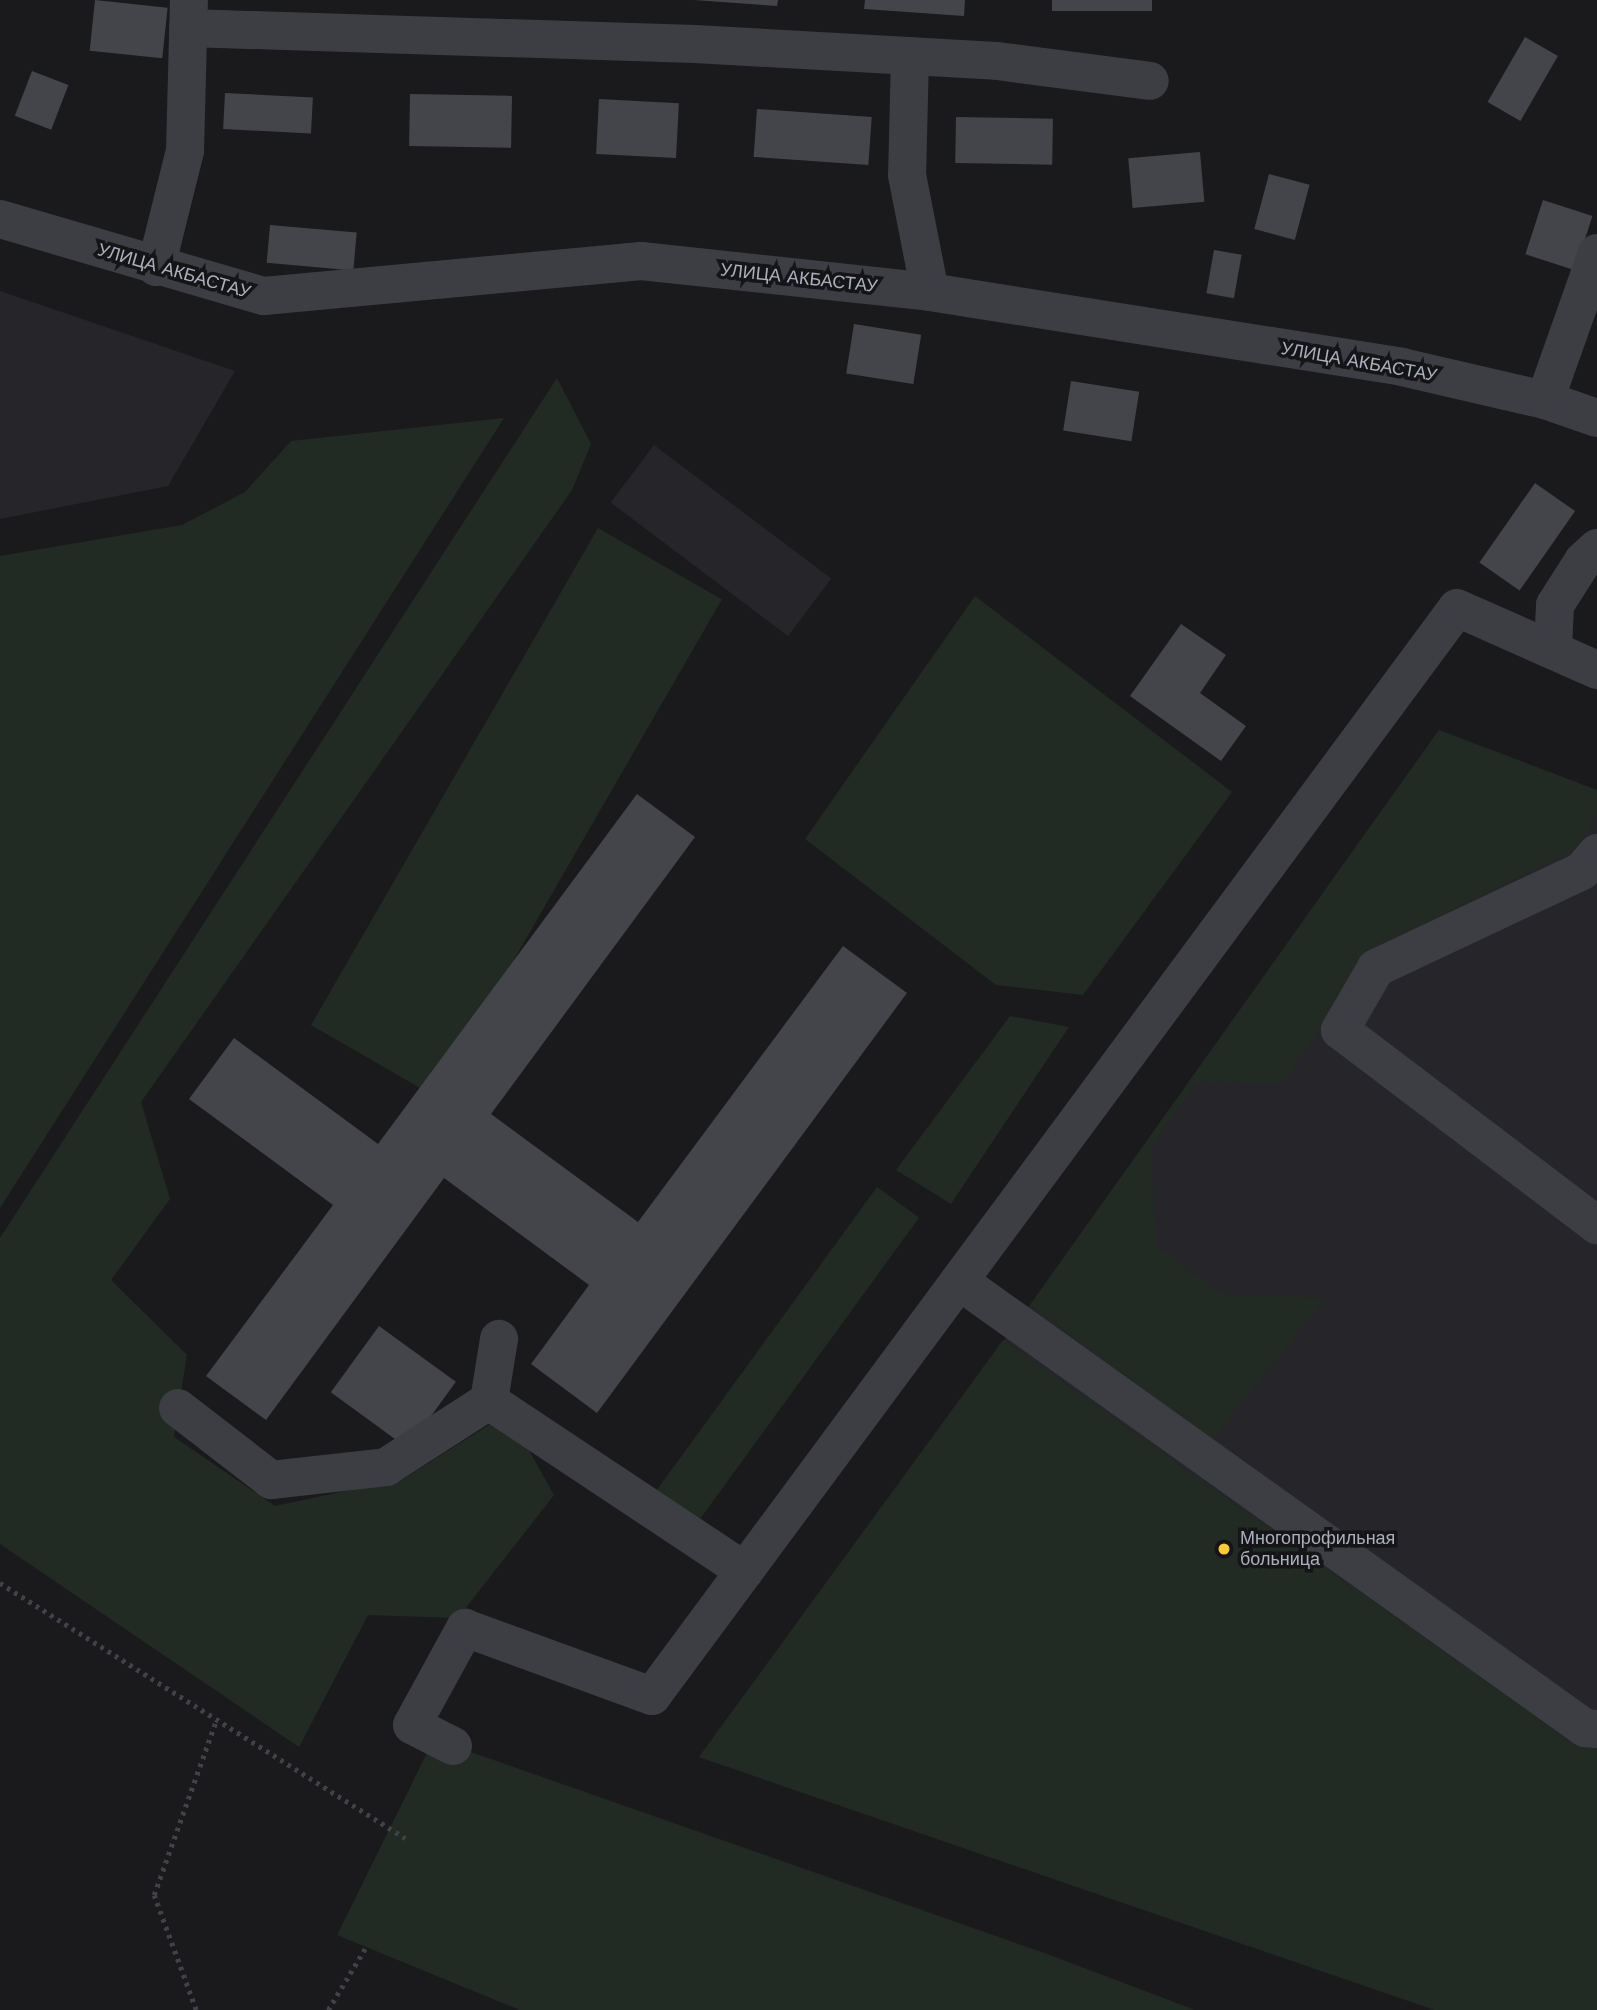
<!DOCTYPE html>
<meta charset="utf-8">
<style>
body{margin:0}
#map{position:relative;width:1597px;height:2010px;overflow:hidden;background:#1a1a1d;font-family:"Work Sans",sans-serif}
div>[style]{position:absolute}
[style*='--x']{left:calc(var(--x)*1px);top:calc(var(--y)*1px);width:calc(var(--w)*1px);rotate:calc(var(--a)*1deg)}
.built>*{inset:0;background:#26262a;transform-origin:0 0}
.green>*{inset:0;background:#212b24;transform-origin:0 0}
.building>*{inset:0;background:#44454a;transform-origin:0 0}
.path>*{height:4.5px;margin-top:-2.25px;transform-origin:0;background:repeating-linear-gradient(90deg,#414249 0 3.5px,transparent 0 8.5px)}
.minor>*{height:38px;margin:-19px;padding:0 19px;transform-origin:19px;border-radius:19px;background:#3d3d44}
.dots>*{width:19px;height:19px;translate:-50% -50%;box-sizing:border-box;border:4px solid #151518;border-radius:50%}
span{translate:-50% -50%;white-space:nowrap;text-align:center;line-height:1.15;-webkit-text-stroke:7px #151518;paint-order:stroke}
.street-label{font-size:18px;color:#acb0bd}
.poi-label{font-size:18px;color:#acb0bd}
.left{translate:0 -50%;text-align:left}
</style>
<div id="map">
<div class="built">
<i style="clip-path:polygon(0 291px,235px 371px,168px 486px,0 519px)"></i>
<i style="left:654px;top:445px;width:222px;height:72px;rotate:37deg"></i>
<i style="clip-path:polygon(1439px 730px,1597px 805px,1597px 2010px,1435px 2010px,699px 1757px,1030px 1305px)"></i>
</div>
<div class="green">
<i style="clip-path:polygon(557px 378px,591px 444px,572px 490px,141px 1102px,170px 1199px,111px 1280px,187px 1355px,174px 1437px,275px 1506px,403px 1479px,508px 1413px,554px 1495px,458px 1618px,368px 1615px,299px 1747px,0 1544px,0 1238px)"></i>
<i style="clip-path:polygon(504px 418px,0 1208px,0 556px,182px 525px,245px 492px,291px 441px)"></i>
<i style="left:598px;top:528px;width:143px;height:574px;rotate:30deg"></i>
<i style="clip-path:polygon(975px 596px,1232px 792px,1083px 995px,996px 985px,805px 839px)"></i>
<i style="clip-path:polygon(1439px 730px,1597px 790px,1597px 811px,1577px 849px,1379px 945px,1282px 1083px,1196px 1082px,1151px 1148px,1156px 1246px,1222px 1294px,1325px 1298px,1212px 1440px,1030px 1305px)"></i>
<i style="clip-path:polygon(1010px 1016px,1069px 1027px,951px 1204px,896px 1170px)"></i>
<i style="left:877px;top:1187px;width:52px;height:382px;rotate:36deg"></i>
<i style="clip-path:polygon(1003px 1340px,1563px 1736px,1597px 1745px,1597px 2010px,1435px 2010px,699px 1757px)"></i>
<i style="clip-path:polygon(434px 1739px,1047px 1954px,1195px 2010px,520px 2010px,337px 1935px)"></i>
</div>
<div class="building">
<i style="left:95px;top:0;width:73px;height:51px;rotate:6deg"></i>
<i style="clip-path:polygon(694px 0,778px 0,777px 6px)"></i>
<i style="clip-path:polygon(865px 0,965px 0,964px 16px,864px 9px)"></i>
<i style="left:1052px;top:0;width:100px;height:11px"></i>
<i style="left:1525px;top:37px;width:38px;height:75px;rotate:30deg"></i>
<i style="left:32px;top:71px;width:39px;height:48px;rotate:21deg"></i>
<i style="left:225px;top:93px;width:88px;height:36px;rotate:3deg"></i>
<i style="left:410px;top:94px;width:102px;height:52px;rotate:1deg"></i>
<i style="left:599px;top:99px;width:80px;height:55px;rotate:3deg"></i>
<i style="left:757px;top:109px;width:115px;height:48px;rotate:4deg"></i>
<i style="left:956px;top:117px;width:97px;height:46px;rotate:1deg"></i>
<i style="left:1200px;top:152px;width:50px;height:72px;rotate:85deg"></i>
<i style="left:1269px;top:174px;width:42px;height:57px;rotate:15deg"></i>
<i style="left:1543px;top:200px;width:52px;height:57px;rotate:18deg"></i>
<i style="left:270px;top:225px;width:87px;height:38px;rotate:5deg"></i>
<i style="left:1214px;top:250px;width:28px;height:44px;rotate:10deg"></i>
<i style="left:854px;top:324px;width:68px;height:50px;rotate:9deg"></i>
<i style="left:1071px;top:381px;width:69px;height:50px;rotate:9deg"></i>
<i style="left:1535px;top:483px;width:49px;height:97px;rotate:35deg"></i>
<i style="clip-path:polygon(1181px 624px,1226px 655px,1200px 693px,1246px 726px,1221px 761px,1130px 696px)"></i>
<i style="clip-path:polygon(637px 794px,695px 837px,491px 1114px,638px 1222px,843px 946px,907px 993px,597px 1413px,531px 1364px,589px 1285px,444px 1178px,266px 1420px,206px 1376px,333px 1205px,189px 1099px,234px 1038px,378px 1144px)"></i>
<i style="left:379px;top:1326px;width:95px;height:82px;rotate:36deg"></i>
</div>
<div class="path">
<i style="--x:0;--y:1583;--w:479;--a:32.2"></i>
<i style="--x:196;--y:2010;--w:122;--a:-110.1"></i>
<i style="--x:154;--y:1895;--w:185;--a:-70.4"></i>
<i style="--x:328;--y:2010;--w:74;--a:-58.9"></i>
</div>
<div class="minor">
<i style="--x:188;--y:28;--w:507;--a:1.81"></i>
<i style="--x:695;--y:44;--w:302;--a:3.2"></i>
<i style="--x:997;--y:61;--w:154;--a:7.4"></i>
<i style="--x:910;--y:56;--w:119;--a:91.4"></i>
<i style="--x:907;--y:175;--w:119;--a:78.9"></i>
<i style="--x:0;--y:219;--w:275;--a:16.3"></i>
<i style="--x:264;--y:296;--w:379;--a:-5.3"></i>
<i style="--x:641;--y:261;--w:291;--a:6.1"></i>
<i style="--x:930;--y:292;--w:478;--a:9"></i>
<i style="--x:1402;--y:367;--w:147;--a:13"></i>
<i style="--x:1545;--y:400;--w:55;--a:19.1"></i>
<i style="--x:156;--y:267;--w:120;--a:-76"></i>
<i style="--x:185;--y:151;--w:151;--a:-88.5"></i>
<i style="--x:1545;--y:400;--w:156;--a:-70.5"></i>
<i style="--x:1553;--y:650;--w:45;--a:-87.5"></i>
<i style="--x:1555;--y:605;--w:52;--a:-57.5"></i>
<i style="--x:1583;--y:561;--w:19;--a:-43"></i>
<i style="--x:1597;--y:853;--w:23;--a:130"></i>
<i style="--x:1582;--y:871;--w:228;--a:154.8"></i>
<i style="--x:1376;--y:968;--w:72;--a:120.1"></i>
<i style="--x:1340;--y:1030;--w:323;--a:37.2"></i>
<i style="--x:959;--y:1281;--w:769;--a:35.53"></i>
<i style="--x:1585;--y:1728;--w:12;--a:5"></i>
<i style="--x:489;--y:1401;--w:63;--a:-80.8"></i>
<i style="--x:178;--y:1408;--w:118;--a:37.7"></i>
<i style="--x:271;--y:1480;--w:116;--a:-6.4"></i>
<i style="--x:386;--y:1467;--w:122;--a:-32.7"></i>
<i style="--x:489;--y:1401;--w:307;--a:33.6"></i>
<i style="--x:453;--y:1746;--w:46;--a:-152.9"></i>
<i style="--x:412;--y:1725;--w:111;--a:-61.3"></i>
<i style="--x:465;--y:1628;--w:199;--a:20"></i>
<i style="--x:652;--y:1696;--w:1353;--a:-53.5"></i>
<i style="--x:1457;--y:608;--w:153;--a:23.9"></i>
</div>
<div class="dots">
<i style="left:1224px;top:1549px;background:#fccb32"></i>
</div>
<div class="street-label">
<span style="left:174px;top:271px;rotate:16deg">УЛИЦА АКБАСТАУ</span>
<span style="left:799px;top:278px;rotate:6deg">УЛИЦА АКБАСТАУ</span>
<span style="left:1359px;top:362px;rotate:10deg">УЛИЦА АКБАСТАУ</span>
</div>
<div class="poi-label">
<span class="left" style="left:1240px;top:1549px">Многопрофильная<br>больница</span>
</div>
</div>
